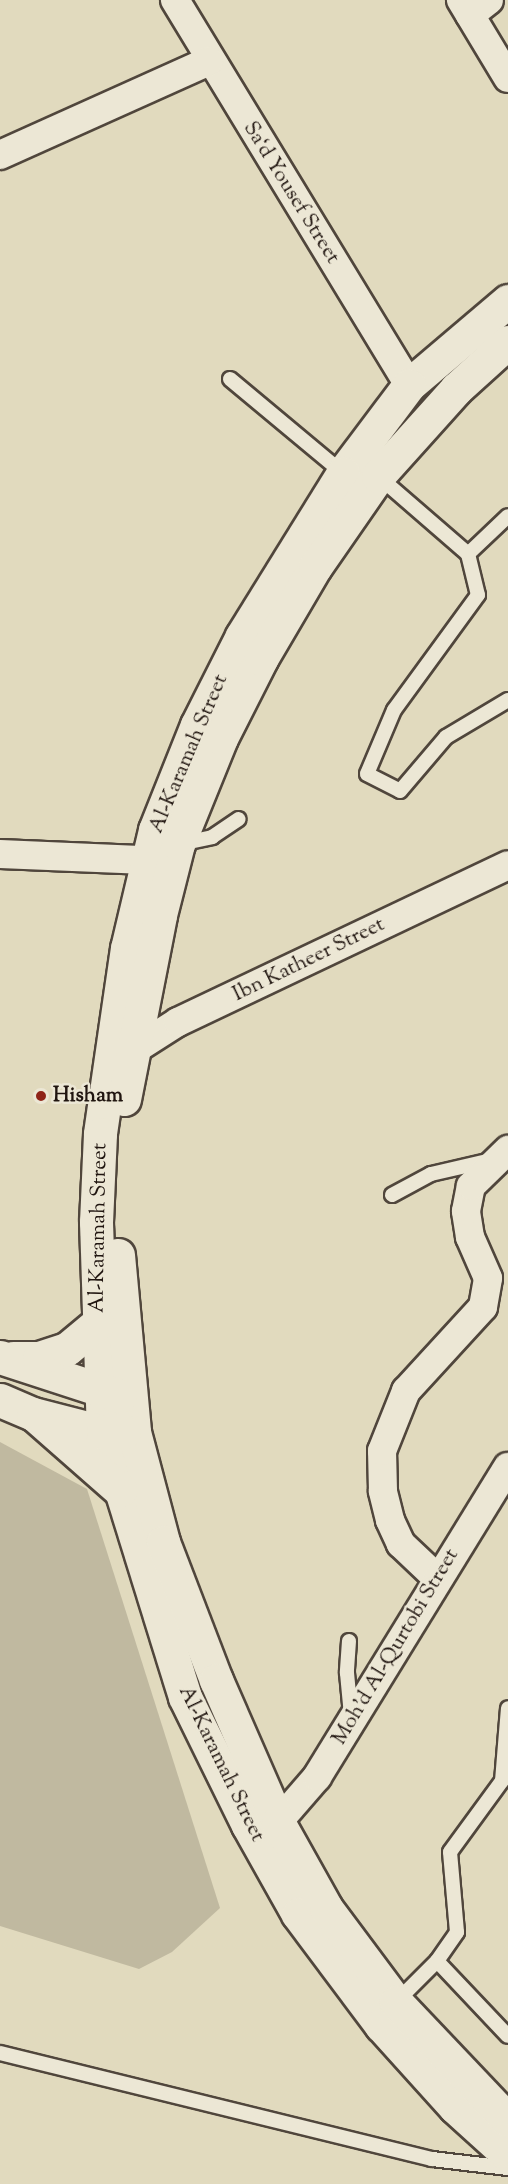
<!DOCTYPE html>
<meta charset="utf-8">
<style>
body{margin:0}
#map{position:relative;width:508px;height:2184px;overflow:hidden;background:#e1dabe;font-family:"Sorts Mill Goudy",serif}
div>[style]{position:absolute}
.green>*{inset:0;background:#c0b9a0}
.roads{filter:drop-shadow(2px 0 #50463c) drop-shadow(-2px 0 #50463c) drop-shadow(0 2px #50463c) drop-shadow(0 -2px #50463c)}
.service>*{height:14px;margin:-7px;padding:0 7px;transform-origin:7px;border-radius:7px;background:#ece7d5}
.minor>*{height:28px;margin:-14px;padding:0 14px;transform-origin:14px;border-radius:14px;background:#ece7d5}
.tertiary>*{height:33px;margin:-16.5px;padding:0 16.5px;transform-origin:16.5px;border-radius:16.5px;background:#ece7d5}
.dots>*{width:16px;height:16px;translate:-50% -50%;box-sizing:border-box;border:3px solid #ece7d5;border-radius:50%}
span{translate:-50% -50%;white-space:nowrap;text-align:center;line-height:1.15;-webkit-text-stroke:5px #ece7d5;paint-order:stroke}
.street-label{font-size:21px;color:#201510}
.poi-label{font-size:21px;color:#201510;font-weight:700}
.left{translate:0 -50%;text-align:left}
</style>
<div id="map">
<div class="green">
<div style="clip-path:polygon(0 1442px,87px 1489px,220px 1908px,172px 1952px,139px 1969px,0 1926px)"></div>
</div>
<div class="roads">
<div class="service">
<div style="left:230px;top:379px;width:147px;rotate:39.8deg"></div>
<div style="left:378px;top:476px;width:119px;rotate:40.9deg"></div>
<div style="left:468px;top:554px;width:42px;rotate:76.3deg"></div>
<div style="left:478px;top:595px;width:142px;rotate:126.1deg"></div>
<div style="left:394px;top:710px;width:69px;rotate:112.9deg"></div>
<div style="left:367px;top:774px;width:37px;rotate:27deg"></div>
<div style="left:400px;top:791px;width:71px;rotate:-49.6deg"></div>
<div style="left:446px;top:737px;width:72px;rotate:-30.8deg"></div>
<div style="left:468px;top:554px;width:55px;rotate:-43.5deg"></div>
<div style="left:180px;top:844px;width:33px;rotate:-12deg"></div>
<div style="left:212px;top:837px;width:32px;rotate:-34deg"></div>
<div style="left:392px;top:1195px;width:44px;rotate:-28.3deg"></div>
<div style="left:431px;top:1174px;width:63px;rotate:-12.9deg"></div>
<div style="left:349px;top:1641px;width:32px;rotate:94deg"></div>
<div style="left:347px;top:1673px;width:42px;rotate:84.6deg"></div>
<div style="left:437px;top:1961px;width:103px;rotate:46.6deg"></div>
<div style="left:396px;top:2002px;width:58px;rotate:-45deg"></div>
<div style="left:437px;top:1961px;width:35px;rotate:-55deg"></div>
<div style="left:457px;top:1932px;width:80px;rotate:-95deg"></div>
<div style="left:450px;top:1852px;width:88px;rotate:-53.8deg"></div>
<div style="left:502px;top:1781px;width:73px;rotate:-85.3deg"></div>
<div style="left:0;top:2053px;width:445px;rotate:13.8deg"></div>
<div style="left:432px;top:2159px;width:77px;rotate:6.8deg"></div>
</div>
<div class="minor">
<div style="left:175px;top:0;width:451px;rotate:58.7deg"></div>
<div style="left:461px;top:0;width:91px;rotate:58.9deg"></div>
<div style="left:470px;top:15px;width:24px;rotate:-38deg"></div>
<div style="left:0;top:155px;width:229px;rotate:-24.2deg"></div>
<div style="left:0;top:854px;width:146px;rotate:2.4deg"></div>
<div style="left:119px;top:1049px;width:15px;rotate:4deg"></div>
<div style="left:134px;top:1050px;width:52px;rotate:-32.5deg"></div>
<div style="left:178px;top:1022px;width:365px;rotate:-25.4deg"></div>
<div style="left:437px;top:1578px;width:50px;rotate:-136.6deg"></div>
<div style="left:401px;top:1544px;width:26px;rotate:-115deg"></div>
<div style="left:390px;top:1520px;width:30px;rotate:-104deg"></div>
<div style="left:383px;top:1491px;width:40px;rotate:-91.4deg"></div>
<div style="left:382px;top:1451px;width:65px;rotate:-68.2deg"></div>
<div style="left:406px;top:1391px;width:114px;rotate:-47.5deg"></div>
<div style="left:483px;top:1307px;width:29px;rotate:-80deg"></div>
<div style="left:488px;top:1278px;width:45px;rotate:-113.7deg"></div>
<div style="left:470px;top:1237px;width:26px;rotate:-99deg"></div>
<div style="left:466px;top:1211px;width:25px;rotate:-79deg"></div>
<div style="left:471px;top:1186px;width:52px;rotate:-44.2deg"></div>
<div style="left:278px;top:1822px;width:60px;rotate:-49.1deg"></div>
<div style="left:317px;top:1777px;width:364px;rotate:-58.4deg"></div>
</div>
<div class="tertiary">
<div style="left:508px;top:301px;width:130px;rotate:139.7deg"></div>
<div style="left:409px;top:385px;width:110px;rotate:126.9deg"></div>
<div style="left:343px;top:473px;width:192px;rotate:121.8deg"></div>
<div style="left:242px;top:636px;width:100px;rotate:116.8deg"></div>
<div style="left:197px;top:725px;width:113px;rotate:111.8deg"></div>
<div style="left:155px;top:830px;width:121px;rotate:103.3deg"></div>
<div style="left:127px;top:948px;width:188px;rotate:98.3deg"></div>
<div style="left:100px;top:1134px;width:88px;rotate:92.6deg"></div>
<div style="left:96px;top:1222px;width:210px;rotate:88.1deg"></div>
<div style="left:103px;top:1432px;width:277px;rotate:72.8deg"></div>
<div style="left:185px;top:1697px;width:143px;rotate:63.8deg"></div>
<div style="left:248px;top:1825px;width:102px;rotate:60.7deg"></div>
<div style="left:298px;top:1914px;width:139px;rotate:53.2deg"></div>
<div style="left:381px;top:2025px;width:110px;rotate:47.9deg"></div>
<div style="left:455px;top:2107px;width:72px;rotate:42.2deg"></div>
<div style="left:124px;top:1099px;width:187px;rotate:-78.9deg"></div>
<div style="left:160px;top:915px;width:73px;rotate:-75.8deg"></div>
<div style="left:178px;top:844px;width:114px;rotate:-67.9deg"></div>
<div style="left:221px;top:738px;width:89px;rotate:-63.1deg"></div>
<div style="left:261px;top:659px;width:107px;rotate:-59.6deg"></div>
<div style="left:315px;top:567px;width:111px;rotate:-55.3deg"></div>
<div style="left:378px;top:476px;width:117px;rotate:-48.1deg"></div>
<div style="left:456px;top:389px;width:70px;rotate:-42.1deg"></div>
<div style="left:118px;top:1255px;width:178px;rotate:84.8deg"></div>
<div style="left:134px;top:1432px;width:114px;rotate:75.2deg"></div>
<div style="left:163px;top:1542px;width:148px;rotate:69deg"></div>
<div style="left:216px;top:1680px;width:155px;rotate:66.4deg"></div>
<div style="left:278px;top:1822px;width:98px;rotate:60.8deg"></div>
<div style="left:326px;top:1908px;width:117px;rotate:53.3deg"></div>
<div style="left:396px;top:2002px;width:163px;rotate:46.5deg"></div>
<div style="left:0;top:1357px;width:126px;rotate:18deg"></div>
<div style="left:13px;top:1358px;width:26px"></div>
<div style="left:39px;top:1358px;width:29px;rotate:-18deg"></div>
<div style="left:67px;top:1349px;width:40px;rotate:-40deg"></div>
<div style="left:0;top:1400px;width:36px;rotate:23deg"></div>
<div style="left:33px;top:1414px;width:72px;rotate:14.4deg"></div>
<div style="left:103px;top:1432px;width:21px"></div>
<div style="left:37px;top:1417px;width:111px;rotate:41.3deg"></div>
</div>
</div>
<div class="dots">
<div style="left:41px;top:1096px;background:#8f2418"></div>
</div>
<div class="street-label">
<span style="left:291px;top:193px;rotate:58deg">Sa‘d Yousef Street</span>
<span style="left:189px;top:754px;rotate:-67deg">Al-Karamah Street</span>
<span style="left:309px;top:960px;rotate:-26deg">Ibn Katheer Street</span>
<span style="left:99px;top:1228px;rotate:-89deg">Al-Karamah Street</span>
<span style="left:396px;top:1647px;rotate:-59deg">Moh'd Al-Qurtobi Street</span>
<span style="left:221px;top:1764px;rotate:64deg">Al-Karamah Street</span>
</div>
<div class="poi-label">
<span class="left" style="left:53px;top:1096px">Hisham</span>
</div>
</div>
